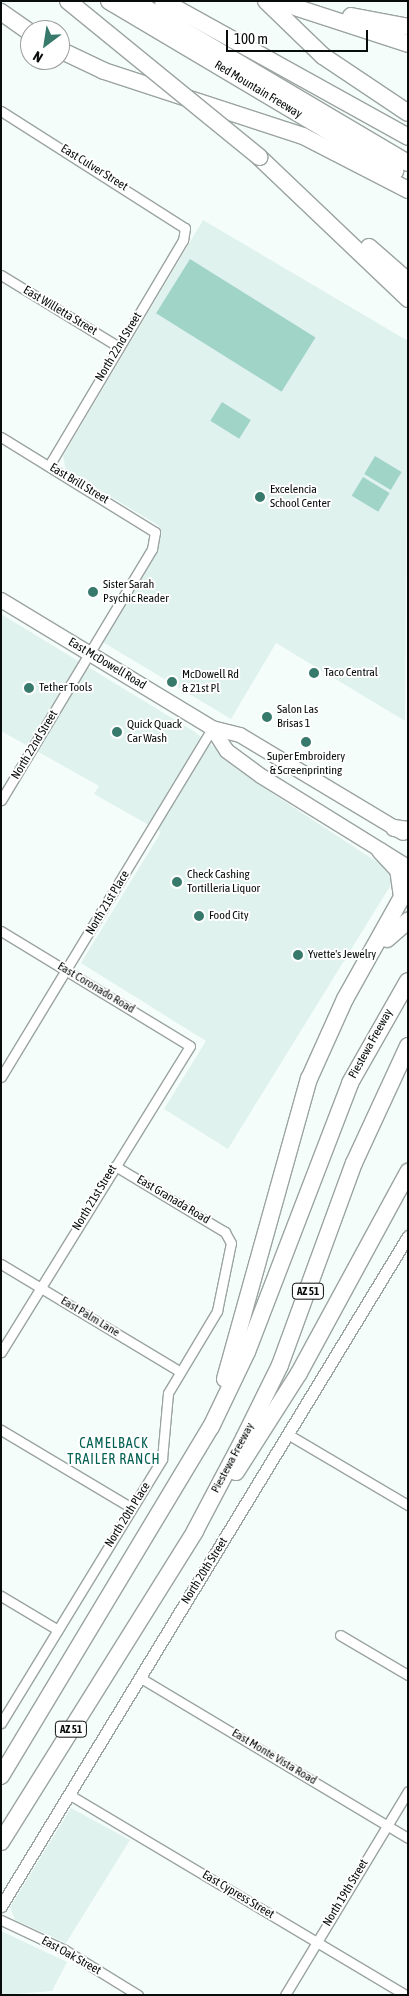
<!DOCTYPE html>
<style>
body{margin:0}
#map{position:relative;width:409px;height:1996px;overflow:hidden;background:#f4fdfa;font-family:"Asap Condensed",sans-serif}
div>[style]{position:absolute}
.built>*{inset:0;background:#e0f2ed}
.green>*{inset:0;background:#a0d4c7;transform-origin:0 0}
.roads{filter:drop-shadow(1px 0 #9ba4a1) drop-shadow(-1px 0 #9ba4a1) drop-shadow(0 1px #9ba4a1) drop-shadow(0 -1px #9ba4a1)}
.minor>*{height:9px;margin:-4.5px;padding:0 4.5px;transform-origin:4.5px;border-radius:4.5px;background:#fff}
.tertiary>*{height:11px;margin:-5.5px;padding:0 5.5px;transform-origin:5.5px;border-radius:5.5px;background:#fff}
.primary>*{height:14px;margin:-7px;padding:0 7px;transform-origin:7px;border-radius:7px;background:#fff}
.motorway>*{height:16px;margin:-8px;padding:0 8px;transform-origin:8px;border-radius:8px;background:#fff}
.bridges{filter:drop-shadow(1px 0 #9ba4a1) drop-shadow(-1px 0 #9ba4a1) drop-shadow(0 1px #9ba4a1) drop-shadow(0 -1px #9ba4a1)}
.motorway-bridge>*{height:16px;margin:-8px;padding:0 8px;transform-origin:8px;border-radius:8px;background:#fff}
.dots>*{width:14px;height:14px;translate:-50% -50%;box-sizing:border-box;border:2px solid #fff;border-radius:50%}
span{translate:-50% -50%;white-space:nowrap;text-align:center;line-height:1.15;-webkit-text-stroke:4px #fff;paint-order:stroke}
.shield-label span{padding:1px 4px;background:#fff;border:1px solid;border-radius:4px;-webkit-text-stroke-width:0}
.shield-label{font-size:11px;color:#090c0c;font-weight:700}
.street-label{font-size:12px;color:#090c0c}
.poi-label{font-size:12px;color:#090c0c}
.left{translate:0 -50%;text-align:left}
.neighbourhood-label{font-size:14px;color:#026052;letter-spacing:1px}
.frame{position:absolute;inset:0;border:2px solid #090c0c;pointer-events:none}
.north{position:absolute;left:20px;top:20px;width:50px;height:50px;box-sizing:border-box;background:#fff;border:1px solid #9d9e9e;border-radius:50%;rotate:211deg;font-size:14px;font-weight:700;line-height:20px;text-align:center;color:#090c0c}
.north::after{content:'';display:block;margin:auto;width:18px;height:22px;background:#377a6c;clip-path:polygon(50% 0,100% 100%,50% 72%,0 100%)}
.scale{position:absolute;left:226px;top:30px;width:142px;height:22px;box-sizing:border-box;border:2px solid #090c0c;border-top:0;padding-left:6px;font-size:15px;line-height:18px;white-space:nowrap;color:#090c0c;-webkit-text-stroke:4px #fff;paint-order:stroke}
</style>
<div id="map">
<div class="built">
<div style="clip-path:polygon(203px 220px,408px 341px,405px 721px,276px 643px,231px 719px,101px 641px,162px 535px,158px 525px,66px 470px,63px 456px)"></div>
<div style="clip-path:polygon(1px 614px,195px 732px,270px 792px,397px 875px,228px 1149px,164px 1109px,206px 1041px,81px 963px,161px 832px,94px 794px,99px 786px,1px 731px)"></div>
<div style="clip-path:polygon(71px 1808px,130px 1840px,66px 1943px,15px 1920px,10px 1907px)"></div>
<div style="clip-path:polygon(1px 1931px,67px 1962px,52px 1991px,1px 1995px)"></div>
</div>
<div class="green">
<div style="left:190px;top:259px;width:148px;height:64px;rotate:32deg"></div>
<div style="left:222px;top:402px;width:34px;height:22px;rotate:32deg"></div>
<div style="left:375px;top:456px;width:31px;height:21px;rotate:31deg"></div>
<div style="left:363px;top:477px;width:31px;height:22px;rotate:31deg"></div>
</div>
<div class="roads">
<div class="minor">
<div style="left:1px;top:111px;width:218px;rotate:32.5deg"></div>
<div style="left:185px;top:228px;width:12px;rotate:99deg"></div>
<div style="left:183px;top:240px;width:263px;rotate:120.7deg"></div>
<div style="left:1px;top:275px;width:138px;rotate:31.4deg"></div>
<div style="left:1px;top:437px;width:181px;rotate:31.7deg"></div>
<div style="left:155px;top:532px;width:17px;rotate:100deg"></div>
<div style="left:152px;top:549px;width:293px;rotate:121deg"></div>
<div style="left:1px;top:931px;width:221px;rotate:31.3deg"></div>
<div style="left:190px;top:1046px;width:360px;rotate:121.7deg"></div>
<div style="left:1px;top:1077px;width:408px;rotate:-58.8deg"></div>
<div style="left:1px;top:1264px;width:208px;rotate:31deg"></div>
<div style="left:1px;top:1430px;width:152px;rotate:30.8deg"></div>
<div style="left:289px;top:1435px;width:138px;rotate:30.5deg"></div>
<div style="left:1px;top:1596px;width:66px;rotate:30.8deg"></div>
<div style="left:340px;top:1635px;width:79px;rotate:30.5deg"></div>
<div style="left:139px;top:1677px;width:313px;rotate:30.9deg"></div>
<div style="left:1px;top:1723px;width:309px;rotate:-58.6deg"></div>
<div style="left:162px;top:1459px;width:66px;rotate:-84.8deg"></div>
<div style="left:168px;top:1393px;width:96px;rotate:-59.1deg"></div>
<div style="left:217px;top:1311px;width:69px;rotate:-78.4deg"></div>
<div style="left:231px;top:1243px;width:13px;rotate:-119deg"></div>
<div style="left:225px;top:1232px;width:128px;rotate:-149deg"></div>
<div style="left:70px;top:1795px;width:390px;rotate:30.8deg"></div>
<div style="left:1px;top:1920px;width:71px;rotate:25.1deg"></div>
<div style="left:65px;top:1950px;width:86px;rotate:31.7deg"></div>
<div style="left:285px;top:1995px;width:238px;rotate:-58.9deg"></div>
</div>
<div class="tertiary">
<div style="left:1px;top:1906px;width:784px;rotate:-58.72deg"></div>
</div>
<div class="primary">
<div style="left:1px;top:600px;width:247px;rotate:31.2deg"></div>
<div style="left:212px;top:728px;width:29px;rotate:14deg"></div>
<div style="left:240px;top:735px;width:190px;rotate:31deg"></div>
<div style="left:212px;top:728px;width:27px;rotate:57deg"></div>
<div style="left:227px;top:751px;width:42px;rotate:36.3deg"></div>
<div style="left:261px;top:776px;width:173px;rotate:31.8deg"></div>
</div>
<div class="motorway">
<div style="left:109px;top:1px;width:333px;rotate:30.7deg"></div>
<div style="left:134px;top:1px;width:318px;rotate:30.6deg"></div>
<div style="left:163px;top:1px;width:280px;rotate:29deg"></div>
<div style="left:266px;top:1px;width:79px;rotate:44deg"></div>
<div style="left:323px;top:56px;width:102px;rotate:33.8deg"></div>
<div style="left:276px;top:1px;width:139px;rotate:18deg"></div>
<div style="left:1px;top:12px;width:35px;rotate:35deg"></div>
<div style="left:351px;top:16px;width:58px;rotate:10.9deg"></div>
<div style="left:60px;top:50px;width:49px;rotate:25.5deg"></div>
<div style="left:104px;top:71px;width:209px;rotate:18.1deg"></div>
<div style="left:303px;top:136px;width:118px;rotate:27.2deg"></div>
<div style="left:259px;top:157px;width:206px;rotate:43.6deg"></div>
<div style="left:369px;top:247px;width:52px;rotate:41.1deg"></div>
<div style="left:394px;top:828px;width:14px;rotate:8deg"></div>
<div style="left:387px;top:939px;width:28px;rotate:-41deg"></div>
<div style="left:225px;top:1379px;width:312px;rotate:-74.4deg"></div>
<div style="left:309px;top:1079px;width:88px;rotate:-65.8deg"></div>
<div style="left:345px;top:999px;width:117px;rotate:-60.8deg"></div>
<div style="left:402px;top:897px;width:27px;rotate:-98deg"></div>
<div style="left:398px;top:870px;width:26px;rotate:-133deg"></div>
<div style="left:236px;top:1472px;width:117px;rotate:-57.5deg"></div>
<div style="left:299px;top:1373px;width:229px;rotate:-61.5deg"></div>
<div style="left:1px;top:1776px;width:407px;rotate:-59deg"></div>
<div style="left:211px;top:1427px;width:83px;rotate:-64.4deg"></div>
<div style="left:247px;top:1352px;width:288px;rotate:-69deg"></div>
<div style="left:350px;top:1083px;width:117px;rotate:-60.4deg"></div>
<div style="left:1px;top:1842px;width:367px;rotate:-58deg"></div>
<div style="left:195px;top:1531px;width:105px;rotate:-62.2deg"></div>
<div style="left:244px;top:1438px;width:81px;rotate:-63.7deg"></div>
<div style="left:280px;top:1365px;width:215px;rotate:-69.9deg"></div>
<div style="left:354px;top:1163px;width:129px;rotate:-65.2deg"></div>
</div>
</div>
<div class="bridges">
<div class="motorway-bridge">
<div style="left:68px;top:1px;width:247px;rotate:39.2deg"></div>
</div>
</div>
<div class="dots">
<div style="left:260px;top:497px;background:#377a6c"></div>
<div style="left:93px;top:592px;background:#377a6c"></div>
<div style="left:314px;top:673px;background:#377a6c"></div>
<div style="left:172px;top:682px;background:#377a6c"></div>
<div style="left:29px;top:688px;background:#377a6c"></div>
<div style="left:267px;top:717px;background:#377a6c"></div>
<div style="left:117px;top:732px;background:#377a6c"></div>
<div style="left:306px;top:742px;background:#377a6c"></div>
<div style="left:177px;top:882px;background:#377a6c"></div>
<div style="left:199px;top:916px;background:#377a6c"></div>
<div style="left:298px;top:955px;background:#377a6c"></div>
</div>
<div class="shield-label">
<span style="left:308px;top:1291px">AZ 51</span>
<span style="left:71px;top:1729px">AZ 51</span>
</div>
<div class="street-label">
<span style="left:258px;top:90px;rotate:31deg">Red Mountain Freeway</span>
<span style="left:94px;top:168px;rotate:32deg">East Culver Street</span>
<span style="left:60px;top:311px;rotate:31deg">East Willetta Street</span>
<span style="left:119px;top:347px;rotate:-59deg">North 22nd Street</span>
<span style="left:79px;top:484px;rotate:31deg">East Brill Street</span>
<span style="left:107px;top:664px;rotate:31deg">East McDowell Road</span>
<span style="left:35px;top:745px;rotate:-59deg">North 22nd Street</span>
<span style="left:108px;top:903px;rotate:-59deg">North 21st Place</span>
<span style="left:96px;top:988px;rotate:31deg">East Coronado Road</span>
<span style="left:371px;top:1044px;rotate:-61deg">Piestewa Freeway</span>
<span style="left:95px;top:1198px;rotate:-59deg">North 21st Street</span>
<span style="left:173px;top:1200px;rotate:31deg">East Granada Road</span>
<span style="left:90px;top:1317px;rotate:31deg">East Palm Lane</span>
<span style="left:233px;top:1458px;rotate:-62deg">Piestewa Freeway</span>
<span style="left:128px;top:1515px;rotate:-58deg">North 20th Place</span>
<span style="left:205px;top:1571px;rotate:-58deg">North 20th Street</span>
<span style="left:274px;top:1757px;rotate:31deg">East Monte Vista Road</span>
<span style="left:346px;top:1893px;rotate:-59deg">North 19th Street</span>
<span style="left:238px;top:1895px;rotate:31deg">East Cypress Street</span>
<span style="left:71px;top:1956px;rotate:29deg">East Oak Street</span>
</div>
<div class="poi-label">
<span class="left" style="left:270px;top:497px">Excelencia<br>School Center</span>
<span class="left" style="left:103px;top:592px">Sister Sarah<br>Psychic Reader</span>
<span class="left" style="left:324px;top:673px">Taco Central</span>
<span class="left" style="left:182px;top:682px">McDowell Rd<br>&amp; 21st Pl</span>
<span class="left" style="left:39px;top:688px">Tether Tools</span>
<span class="left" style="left:277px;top:717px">Salon Las<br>Brisas 1</span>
<span class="left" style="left:127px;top:732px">Quick Quack<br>Car Wash</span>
<span style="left:306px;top:764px">Super Embroidery<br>&amp; Screenprinting</span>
<span class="left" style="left:187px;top:882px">Check Cashing<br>Tortilleria Liquor</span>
<span class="left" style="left:209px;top:916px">Food City</span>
<span class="left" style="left:308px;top:955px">Yvette's Jewelry</span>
</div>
<div class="neighbourhood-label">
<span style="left:114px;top:1451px">CAMELBACK<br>TRAILER RANCH</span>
</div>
<div class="frame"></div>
<div class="north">N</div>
<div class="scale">100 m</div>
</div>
